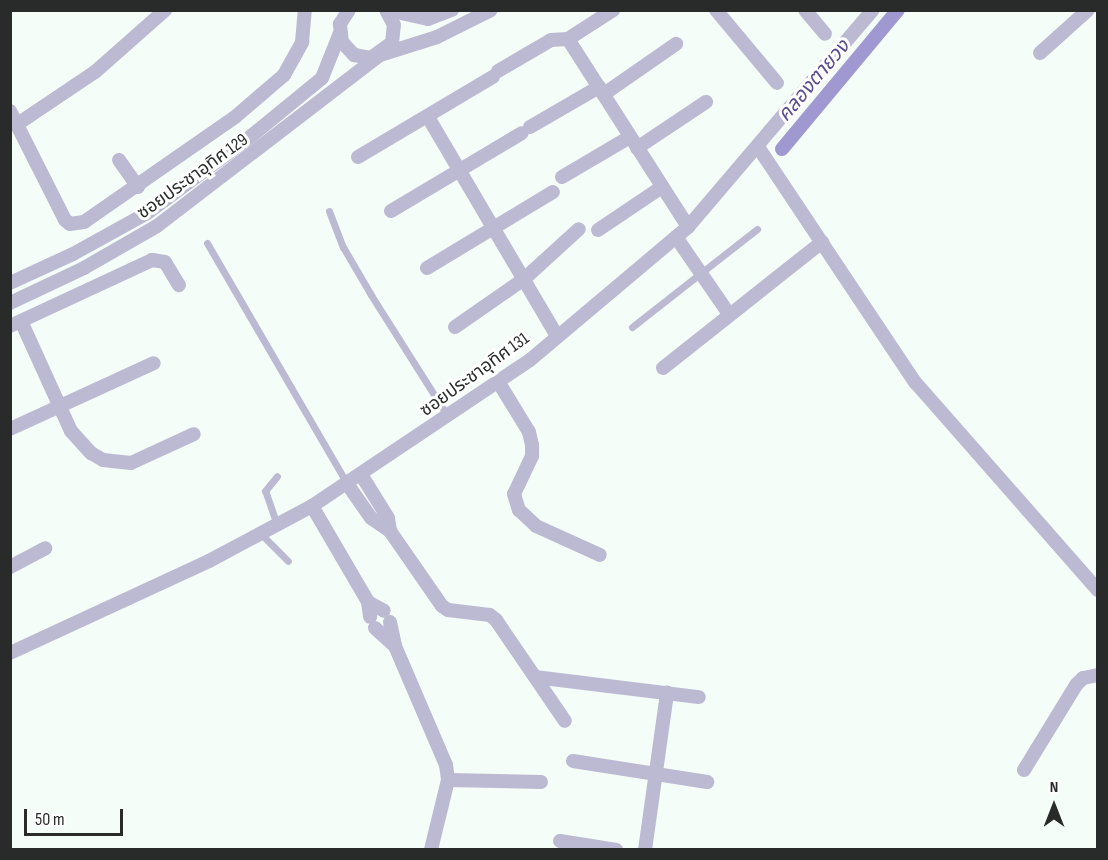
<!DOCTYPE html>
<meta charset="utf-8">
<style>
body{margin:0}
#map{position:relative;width:1108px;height:860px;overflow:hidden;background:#f5fdf8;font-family:"Sofia Sans Condensed","Noto Sans Thai",sans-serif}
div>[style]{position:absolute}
.canal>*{height:14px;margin:-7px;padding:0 7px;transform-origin:7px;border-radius:7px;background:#a098d0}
.service>*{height:7px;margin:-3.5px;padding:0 3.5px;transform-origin:3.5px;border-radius:3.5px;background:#bcb9d3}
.minor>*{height:14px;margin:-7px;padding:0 7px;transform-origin:7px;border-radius:7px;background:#bcb9d3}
span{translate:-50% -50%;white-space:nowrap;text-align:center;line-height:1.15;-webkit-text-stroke:6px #fff;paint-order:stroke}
.street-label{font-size:18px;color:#282b29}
.water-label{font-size:20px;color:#584a90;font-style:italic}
.frame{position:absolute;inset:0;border:12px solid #282b29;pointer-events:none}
.north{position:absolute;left:1024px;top:776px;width:60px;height:60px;-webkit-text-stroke:4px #fff;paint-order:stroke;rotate:0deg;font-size:16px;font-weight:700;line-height:24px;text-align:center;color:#282b29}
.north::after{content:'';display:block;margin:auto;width:21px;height:27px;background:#282b29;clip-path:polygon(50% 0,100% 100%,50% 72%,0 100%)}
.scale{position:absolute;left:24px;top:809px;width:99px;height:27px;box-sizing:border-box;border:3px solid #282b29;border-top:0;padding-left:8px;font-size:18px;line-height:21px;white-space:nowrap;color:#282b29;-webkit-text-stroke:4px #fff;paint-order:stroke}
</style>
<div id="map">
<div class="canal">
<div style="left:782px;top:149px;width:181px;rotate:-50.2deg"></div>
</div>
<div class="service">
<div style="left:329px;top:211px;width:39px;rotate:69deg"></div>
<div style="left:343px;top:247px;width:56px;rotate:59.7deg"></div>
<div style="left:371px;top:295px;width:144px;rotate:57.7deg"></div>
<div style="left:207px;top:243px;width:280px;rotate:59.8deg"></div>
<div style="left:632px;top:327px;width:159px;rotate:-38.1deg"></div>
<div style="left:277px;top:525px;width:36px;rotate:-109deg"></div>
<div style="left:265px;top:491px;width:19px;rotate:-51deg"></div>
<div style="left:261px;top:534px;width:38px;rotate:45deg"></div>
</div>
<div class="minor">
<div style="left:349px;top:10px;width:17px;rotate:123deg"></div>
<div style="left:340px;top:24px;width:18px;rotate:84deg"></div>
<div style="left:342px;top:42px;width:18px;rotate:47deg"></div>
<div style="left:354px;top:55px;width:17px;rotate:10deg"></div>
<div style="left:371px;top:58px;width:26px;rotate:-36deg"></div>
<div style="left:392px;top:43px;width:18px;rotate:-84deg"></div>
<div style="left:394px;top:25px;width:17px;rotate:-118deg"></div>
<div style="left:387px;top:10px;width:42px;rotate:12.4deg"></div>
<div style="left:428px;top:19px;width:26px;rotate:-21deg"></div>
<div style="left:716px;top:10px;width:95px;rotate:50.1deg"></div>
<div style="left:805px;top:10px;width:31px;rotate:50deg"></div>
<div style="left:568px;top:39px;width:223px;rotate:57.4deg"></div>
<div style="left:1040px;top:53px;width:64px;rotate:-41.9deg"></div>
<div style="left:498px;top:71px;width:61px;rotate:-30.3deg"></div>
<div style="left:551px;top:40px;width:17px;rotate:-3deg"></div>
<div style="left:568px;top:39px;width:54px;rotate:-32.8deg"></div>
<div style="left:604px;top:94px;width:88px;rotate:-34.8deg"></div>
<div style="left:10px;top:111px;width:122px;rotate:63.2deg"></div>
<div style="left:65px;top:220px;width:6px;rotate:39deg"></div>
<div style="left:70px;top:224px;width:14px;rotate:-8deg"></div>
<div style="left:84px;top:222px;width:184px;rotate:-34.8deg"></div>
<div style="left:235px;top:117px;width:65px;rotate:-40.6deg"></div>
<div style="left:284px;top:75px;width:38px;rotate:-61deg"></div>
<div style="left:302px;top:42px;width:32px;rotate:-85deg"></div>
<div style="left:428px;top:117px;width:254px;rotate:59.5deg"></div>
<div style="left:16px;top:125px;width:95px;rotate:-33.9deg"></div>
<div style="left:95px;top:72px;width:94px;rotate:-41.5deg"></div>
<div style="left:530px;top:127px;width:80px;rotate:-30.1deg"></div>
<div style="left:758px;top:147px;width:283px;rotate:56.3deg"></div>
<div style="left:915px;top:382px;width:277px;rotate:48.7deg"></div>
<div style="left:637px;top:148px;width:83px;rotate:-33.7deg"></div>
<div style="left:358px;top:157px;width:157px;rotate:-30.7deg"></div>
<div style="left:119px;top:160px;width:33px;rotate:55deg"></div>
<div style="left:562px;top:177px;width:79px;rotate:-30.5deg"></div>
<div style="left:391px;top:211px;width:152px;rotate:-30.8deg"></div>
<div style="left:598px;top:230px;width:77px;rotate:-33.9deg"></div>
<div style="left:676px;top:237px;width:93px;rotate:55.5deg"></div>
<div style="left:427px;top:268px;width:147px;rotate:-31.1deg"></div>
<div style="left:10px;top:283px;width:69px;rotate:-24.7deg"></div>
<div style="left:73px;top:254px;width:85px;rotate:-29deg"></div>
<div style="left:147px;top:213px;width:128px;rotate:-36.4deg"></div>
<div style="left:250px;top:137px;width:93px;rotate:-39.3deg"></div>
<div style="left:322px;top:78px;width:48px;rotate:-68.2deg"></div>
<div style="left:10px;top:303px;width:82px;rotate:-25.3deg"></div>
<div style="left:84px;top:268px;width:84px;rotate:-29.9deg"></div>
<div style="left:157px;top:226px;width:281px;rotate:-37.5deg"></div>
<div style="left:380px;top:55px;width:60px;rotate:-17.5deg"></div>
<div style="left:437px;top:37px;width:60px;rotate:-26.6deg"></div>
<div style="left:21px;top:321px;width:121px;rotate:65.6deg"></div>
<div style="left:71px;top:431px;width:30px;rotate:48deg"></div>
<div style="left:91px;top:453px;width:14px;rotate:30deg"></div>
<div style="left:103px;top:460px;width:28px;rotate:6deg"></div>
<div style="left:131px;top:463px;width:69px;rotate:-24.7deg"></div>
<div style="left:10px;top:326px;width:157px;rotate:-24.9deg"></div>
<div style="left:152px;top:260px;width:13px;rotate:9deg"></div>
<div style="left:165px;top:262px;width:27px;rotate:59deg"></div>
<div style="left:455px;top:327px;width:84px;rotate:-34.8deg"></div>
<div style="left:524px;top:279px;width:74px;rotate:-42.3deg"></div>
<div style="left:663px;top:368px;width:203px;rotate:-38.4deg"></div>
<div style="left:499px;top:383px;width:57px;rotate:58.5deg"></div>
<div style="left:529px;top:432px;width:13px;rotate:77deg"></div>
<div style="left:532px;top:445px;width:11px;rotate:90deg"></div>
<div style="left:532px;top:456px;width:42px;rotate:115.3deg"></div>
<div style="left:514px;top:494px;width:17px;rotate:73deg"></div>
<div style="left:519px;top:510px;width:23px;rotate:43deg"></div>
<div style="left:536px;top:526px;width:70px;rotate:24.4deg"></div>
<div style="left:10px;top:429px;width:158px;rotate:-24.6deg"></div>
<div style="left:362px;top:476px;width:49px;rotate:58.2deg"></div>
<div style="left:388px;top:518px;width:13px;rotate:81deg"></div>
<div style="left:348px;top:485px;width:40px;rotate:55.1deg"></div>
<div style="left:371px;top:518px;width:23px;rotate:34deg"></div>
<div style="left:390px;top:531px;width:91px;rotate:55.3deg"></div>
<div style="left:442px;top:606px;width:7px;rotate:34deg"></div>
<div style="left:448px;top:610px;width:42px;rotate:6.8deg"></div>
<div style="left:490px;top:615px;width:8px;rotate:40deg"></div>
<div style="left:496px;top:620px;width:122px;rotate:55.7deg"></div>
<div style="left:312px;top:506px;width:111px;rotate:59.7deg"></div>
<div style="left:368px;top:602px;width:15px;rotate:82deg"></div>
<div style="left:10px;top:567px;width:40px;rotate:-28deg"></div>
<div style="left:368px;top:602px;width:18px;rotate:29deg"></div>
<div style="left:390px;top:622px;width:25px;rotate:78deg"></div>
<div style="left:395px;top:646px;width:129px;rotate:66.8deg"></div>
<div style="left:446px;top:765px;width:15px;rotate:82deg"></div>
<div style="left:448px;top:780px;width:72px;rotate:103.7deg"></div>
<div style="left:375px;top:628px;width:27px;rotate:42deg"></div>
<div style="left:10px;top:653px;width:219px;rotate:-24.8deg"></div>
<div style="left:209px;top:561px;width:117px;rotate:-28.1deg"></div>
<div style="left:312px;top:506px;width:262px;rotate:-33.8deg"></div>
<div style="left:530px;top:360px;width:207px;rotate:-40.1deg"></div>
<div style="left:688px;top:227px;width:285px;rotate:-49.6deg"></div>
<div style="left:535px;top:677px;width:165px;rotate:7deg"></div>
<div style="left:573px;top:761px;width:136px;rotate:8.9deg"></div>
<div style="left:1024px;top:770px;width:100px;rotate:-58.5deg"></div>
<div style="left:1076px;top:685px;width:10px;rotate:-45deg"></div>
<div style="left:1083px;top:678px;width:15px;rotate:-11deg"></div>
<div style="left:448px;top:780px;width:93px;rotate:1.2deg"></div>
<div style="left:560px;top:841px;width:57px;rotate:9.1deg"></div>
<div style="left:645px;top:850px;width:159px;rotate:-82deg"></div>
</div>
<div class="street-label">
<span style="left:193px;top:177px;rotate:-36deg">ซอยประชาอุทิศ 129</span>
<span style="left:475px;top:375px;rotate:-36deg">ซอยประชาอุทิศ 131</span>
</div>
<div class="water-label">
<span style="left:814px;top:81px;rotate:-50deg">คลองตายวง</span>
</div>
<div class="frame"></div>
<div class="north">N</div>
<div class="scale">50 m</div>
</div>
